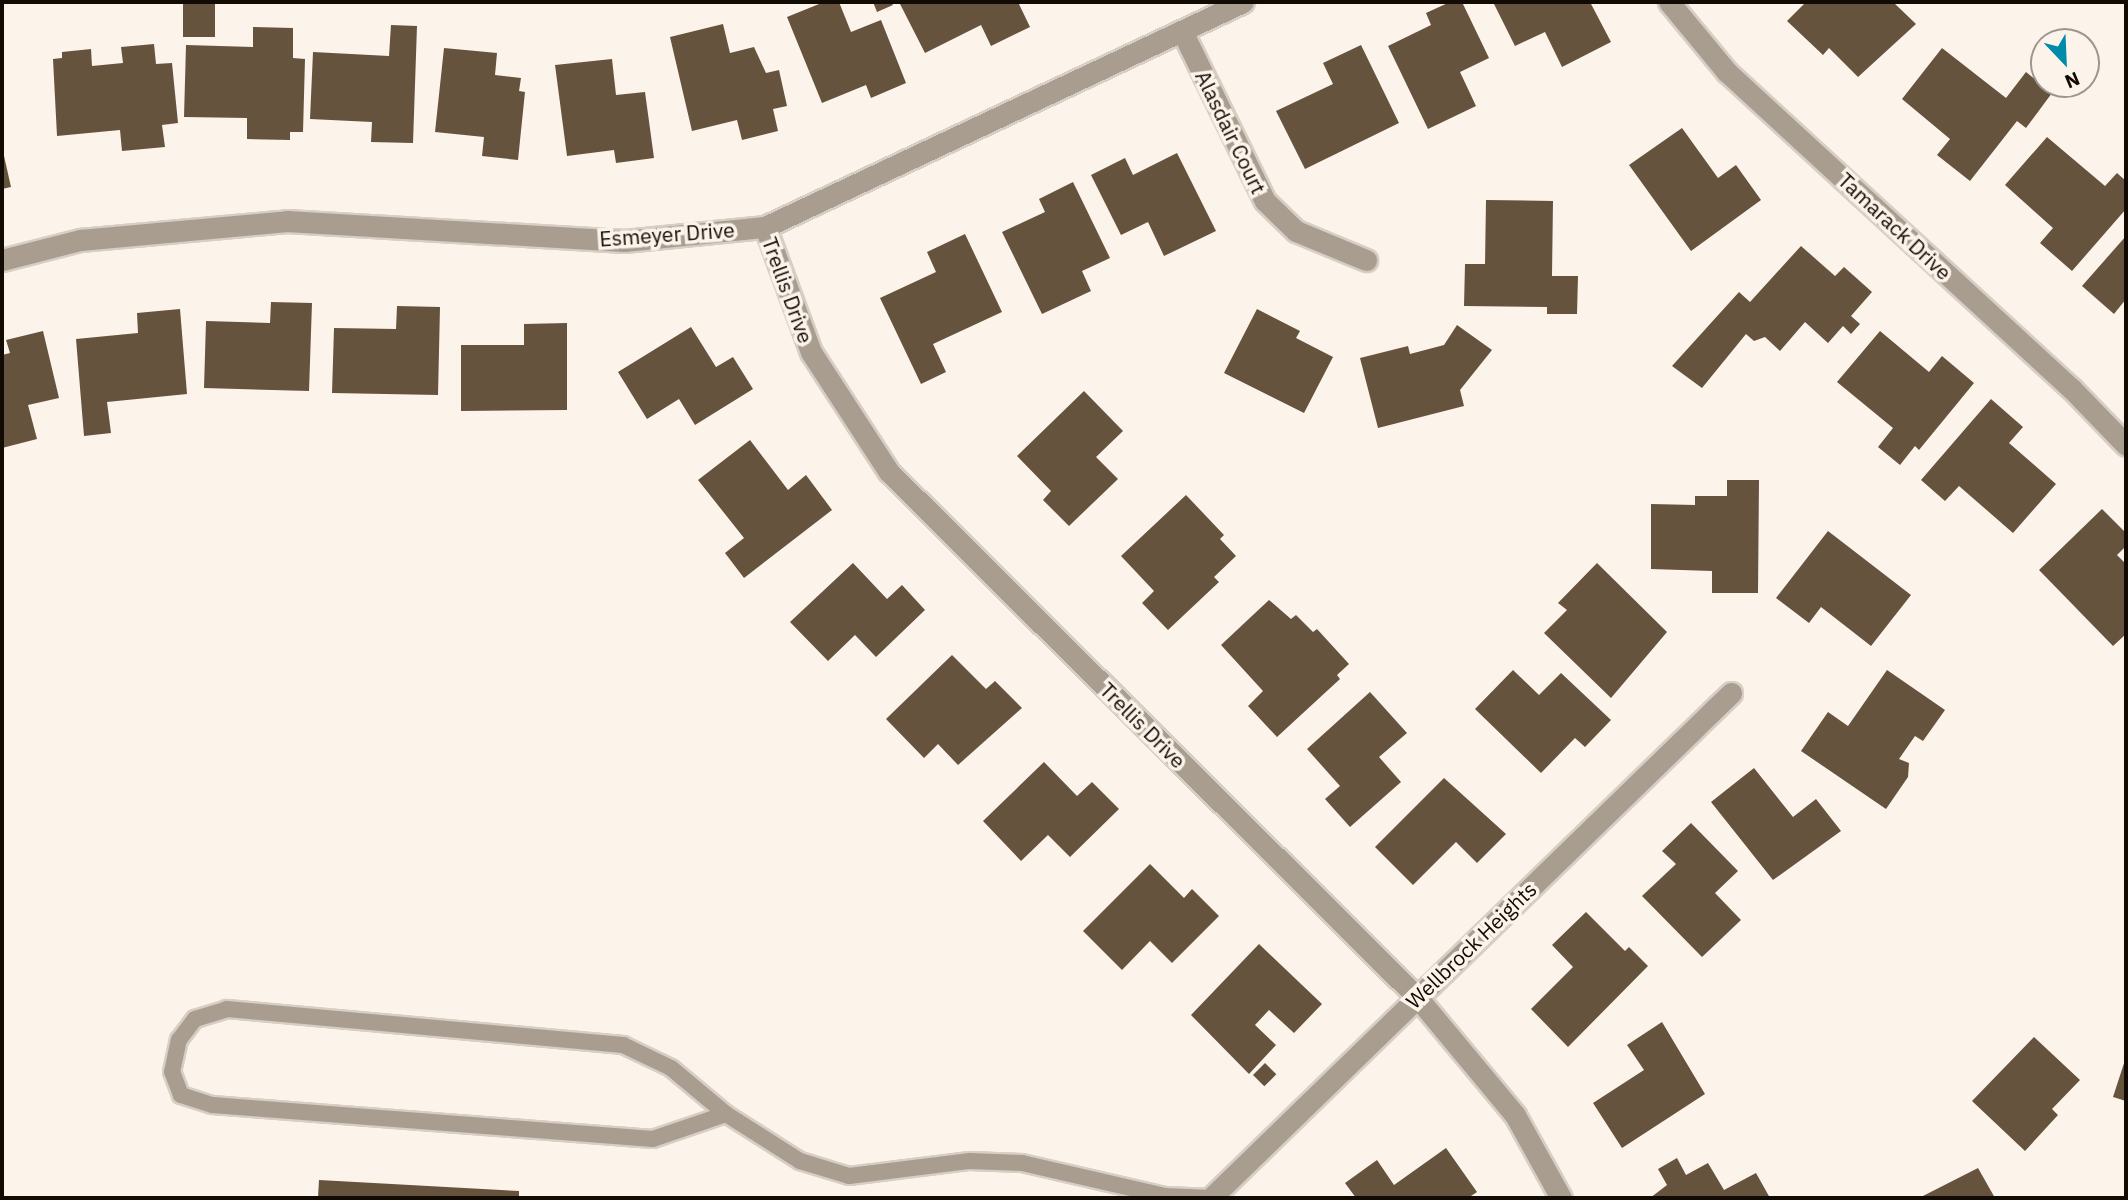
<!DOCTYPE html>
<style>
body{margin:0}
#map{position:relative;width:2128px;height:1200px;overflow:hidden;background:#fcf3ea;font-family:"IBM Plex Sans",sans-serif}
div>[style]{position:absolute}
.building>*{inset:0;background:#65533e;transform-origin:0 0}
.roads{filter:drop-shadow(2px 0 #d7cec5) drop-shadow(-2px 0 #d7cec5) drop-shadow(0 2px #d7cec5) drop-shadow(0 -2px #d7cec5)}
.lane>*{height:16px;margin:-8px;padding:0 8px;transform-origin:8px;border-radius:8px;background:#a99d8f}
.street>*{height:21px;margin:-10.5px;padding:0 10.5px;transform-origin:10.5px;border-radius:10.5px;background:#a99d8f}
span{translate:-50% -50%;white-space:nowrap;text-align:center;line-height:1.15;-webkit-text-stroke:7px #fcf3ea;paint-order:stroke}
.street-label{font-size:21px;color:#120b04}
.frame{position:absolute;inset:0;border:4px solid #120b04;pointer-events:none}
.north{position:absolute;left:2030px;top:28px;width:70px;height:70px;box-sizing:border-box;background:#fcf3ea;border:2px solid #9e968e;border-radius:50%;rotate:157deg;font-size:19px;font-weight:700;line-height:28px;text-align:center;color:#120b04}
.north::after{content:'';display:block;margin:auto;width:24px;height:32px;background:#008baa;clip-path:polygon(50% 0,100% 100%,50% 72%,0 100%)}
</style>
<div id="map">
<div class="building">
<div style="left:183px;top:2px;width:32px;height:35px"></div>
<div style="clip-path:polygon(824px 2px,839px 2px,851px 32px,881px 20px,906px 83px,871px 98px,866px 85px,822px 103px,787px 17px)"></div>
<div style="clip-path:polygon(873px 2px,891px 2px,893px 5px,877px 12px)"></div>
<div style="clip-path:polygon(899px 2px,1018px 2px,1030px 27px,991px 46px,981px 25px,925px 53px)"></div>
<div style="clip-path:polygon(1450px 2px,1462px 2px,1489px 58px,1460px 72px,1476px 106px,1428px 129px,1388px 46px,1431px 25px,1426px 13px)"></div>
<div style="clip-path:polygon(1493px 2px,1590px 2px,1611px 42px,1562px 67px,1545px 32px,1515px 46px)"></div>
<div style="clip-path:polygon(1806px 2px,1893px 2px,1916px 24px,1858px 77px,1829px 48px,1823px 55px,1787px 21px)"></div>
<div style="clip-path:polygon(723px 24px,730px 53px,754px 47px,766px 73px,779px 70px,787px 106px,773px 109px,778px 131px,742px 140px,737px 120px,692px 131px,670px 37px)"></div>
<div style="clip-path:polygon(391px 25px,417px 26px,413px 143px,371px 142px,372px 122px,310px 119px,313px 52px,389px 56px)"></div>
<div style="clip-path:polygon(253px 27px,293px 28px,293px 58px,305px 59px,303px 132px,290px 132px,290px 140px,247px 139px,247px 118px,184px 117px,186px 45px,253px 47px)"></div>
<div style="clip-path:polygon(154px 44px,156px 64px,172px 63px,178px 123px,162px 125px,165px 147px,122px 151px,120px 130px,57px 136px,53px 59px,62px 58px,62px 52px,91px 49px,92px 66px,123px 63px,121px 47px)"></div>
<div style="clip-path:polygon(1361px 45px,1399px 123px,1305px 169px,1276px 111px,1333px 84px,1323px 63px)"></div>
<div style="clip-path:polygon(444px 48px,497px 53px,495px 75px,521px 78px,519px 91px,525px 92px,518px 160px,482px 156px,484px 137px,435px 132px)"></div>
<div style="clip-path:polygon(1942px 48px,2006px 98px,2026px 72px,2052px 93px,2026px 128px,2017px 121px,1970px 181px,1937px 155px,1950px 139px,1902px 99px)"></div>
<div style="clip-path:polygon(612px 59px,616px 95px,645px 92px,654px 158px,616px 163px,614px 150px,567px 156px,555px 65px)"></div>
<div style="clip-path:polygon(1682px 128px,1718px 178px,1736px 165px,1761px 200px,1691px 251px,1629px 165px)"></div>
<div style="clip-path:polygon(2047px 137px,2105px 186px,2117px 173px,2126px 181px,2126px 209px,2072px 271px,2040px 243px,2053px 228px,2005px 185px)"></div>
<div style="clip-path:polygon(2px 147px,11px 187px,2px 189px)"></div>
<div style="clip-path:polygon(1177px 153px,1216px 231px,1164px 256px,1148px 222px,1121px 235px,1091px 175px,1125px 158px,1133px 175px)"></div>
<div style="clip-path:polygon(1073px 182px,1110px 258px,1082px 271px,1091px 291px,1042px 314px,1002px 232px,1045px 212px,1039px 199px)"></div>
<div style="clip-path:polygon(1486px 200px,1553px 201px,1552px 276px,1578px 276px,1577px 314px,1547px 314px,1547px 307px,1464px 306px,1465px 264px,1485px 264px)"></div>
<div style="clip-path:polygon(965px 234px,1002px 312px,933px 344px,946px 372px,921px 384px,880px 298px,936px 272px,927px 252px)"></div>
<div style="clip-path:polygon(2126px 236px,2126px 299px,2114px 314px,2082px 286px)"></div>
<div style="clip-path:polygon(1801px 246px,1835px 276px,1844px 267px,1872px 292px,1851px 316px,1860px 324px,1851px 334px,1843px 326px,1828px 343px,1805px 322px,1780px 351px,1765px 337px,1754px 341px,1746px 334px,1702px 388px,1672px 366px,1739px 292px,1750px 302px)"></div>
<div style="clip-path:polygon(271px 302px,312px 303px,309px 391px,204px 388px,206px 321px,270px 323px)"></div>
<div style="clip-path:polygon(397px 306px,440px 307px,438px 395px,332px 393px,334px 328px,396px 329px)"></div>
<div style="clip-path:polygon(180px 309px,187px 394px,107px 402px,111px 433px,84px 436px,76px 339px,138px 333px,137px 313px)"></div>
<div style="clip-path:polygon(1257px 309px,1300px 331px,1296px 338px,1333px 357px,1304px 413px,1224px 373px)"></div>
<div style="clip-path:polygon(567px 323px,567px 410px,461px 411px,461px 345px,524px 345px,524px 324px)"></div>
<div style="clip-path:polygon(1457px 325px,1492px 350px,1460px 390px,1464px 406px,1378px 428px,1360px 358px,1408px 346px,1410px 354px,1444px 345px)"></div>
<div style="clip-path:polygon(691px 327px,716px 367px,733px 357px,753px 389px,695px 425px,679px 399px,647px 419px,618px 372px)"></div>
<div style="clip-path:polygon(43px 331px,59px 398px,28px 405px,37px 439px,2px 448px,2px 355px,10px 353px,6px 340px)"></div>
<div style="clip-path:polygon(1880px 331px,1929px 372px,1942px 356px,1974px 383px,1919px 450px,1915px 446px,1900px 465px,1878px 447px,1893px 428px,1837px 382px)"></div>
<div style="clip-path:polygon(1084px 391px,1123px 431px,1096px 457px,1118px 479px,1069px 526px,1043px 500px,1051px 491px,1017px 456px)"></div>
<div style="clip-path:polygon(1991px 399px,2023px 427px,2009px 443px,2056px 484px,2013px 533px,1959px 486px,1945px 501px,1921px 480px)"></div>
<div style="clip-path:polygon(750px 440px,788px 490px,806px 475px,832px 510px,744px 578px,725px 553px,744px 538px,698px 480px)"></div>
<div style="clip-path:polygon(1727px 480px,1759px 480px,1758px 593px,1712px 593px,1712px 571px,1651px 569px,1651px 504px,1695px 505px,1695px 496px,1727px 496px)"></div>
<div style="clip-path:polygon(1186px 495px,1224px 535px,1220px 539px,1236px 556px,1214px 577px,1219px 582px,1168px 630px,1142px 603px,1154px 591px,1121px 556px)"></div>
<div style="clip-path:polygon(2102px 509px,2126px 533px,2126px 546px,2117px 555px,2126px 564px,2126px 634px,2113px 646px,2039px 570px)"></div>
<div style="clip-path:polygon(1828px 531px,1911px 595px,1871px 646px,1821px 607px,1809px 623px,1776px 598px)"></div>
<div style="clip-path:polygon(853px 563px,887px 599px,902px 585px,925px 610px,876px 657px,855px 635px,828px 661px,790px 622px)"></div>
<div style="clip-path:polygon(1597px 563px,1667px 632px,1611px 698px,1544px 633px,1567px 610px,1558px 603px)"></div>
<div style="clip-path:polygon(1269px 600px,1291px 619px,1296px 615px,1313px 632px,1317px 629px,1349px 664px,1337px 675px,1340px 679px,1277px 737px,1248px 706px,1263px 691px,1221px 645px)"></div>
<div style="clip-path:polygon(952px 655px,986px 689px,995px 681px,1022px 708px,958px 765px,938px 744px,924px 758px,886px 719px)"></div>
<div style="clip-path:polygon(1513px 670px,1539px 695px,1561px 673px,1611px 720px,1585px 747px,1575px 738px,1541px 773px,1475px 709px)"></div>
<div style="clip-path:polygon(1887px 670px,1945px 710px,1923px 741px,1915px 736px,1899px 759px,1909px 763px,1908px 777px,1886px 809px,1801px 751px,1828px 712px,1848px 726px)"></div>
<div style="clip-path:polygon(1370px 692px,1407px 733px,1379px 757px,1401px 782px,1350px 827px,1325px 799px,1340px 786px,1307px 749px)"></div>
<div style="clip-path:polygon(1044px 762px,1077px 796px,1092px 782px,1119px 809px,1070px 857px,1048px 835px,1021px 861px,983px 821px)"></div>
<div style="clip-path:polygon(1754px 768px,1793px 817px,1816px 799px,1841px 831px,1773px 880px,1711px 802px)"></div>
<div style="clip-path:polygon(1444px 778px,1506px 834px,1477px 863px,1456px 842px,1413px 885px,1375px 847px)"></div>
<div style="clip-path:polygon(1691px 823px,1738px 871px,1715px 893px,1741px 920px,1702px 957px,1642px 896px,1676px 864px,1662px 851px)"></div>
<div style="clip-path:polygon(1150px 864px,1184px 898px,1192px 889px,1219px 916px,1172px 963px,1150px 941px,1122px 970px,1083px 931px)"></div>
<div style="clip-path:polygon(1586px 912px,1625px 951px,1629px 947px,1648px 966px,1568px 1047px,1531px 1009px,1573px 967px,1552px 945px)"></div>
<div style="clip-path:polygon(1259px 944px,1322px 1004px,1294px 1033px,1269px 1010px,1255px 1025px,1276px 1045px,1249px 1074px,1191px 1015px)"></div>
<div style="clip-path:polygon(1662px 1022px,1705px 1094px,1622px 1148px,1593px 1103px,1644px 1070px,1627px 1045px)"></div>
<div style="clip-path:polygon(2034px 1037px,2080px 1080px,2052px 1109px,2058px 1115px,2025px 1151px,1972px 1101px)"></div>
<div style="clip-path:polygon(2126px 1057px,2126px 1101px,2113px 1097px)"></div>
<div style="left:1265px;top:1063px;width:16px;height:17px;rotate:45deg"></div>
<div style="clip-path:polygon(1446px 1148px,1477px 1192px,1468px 1198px,1356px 1198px,1345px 1183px,1377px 1160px,1394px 1185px)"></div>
<div style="clip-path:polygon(1677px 1158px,1686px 1175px,1708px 1163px,1724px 1190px,1756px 1173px,1770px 1198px,1650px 1198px,1667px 1185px,1658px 1169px)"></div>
<div style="clip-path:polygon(1978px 1168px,1995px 1198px,1919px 1198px)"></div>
<div style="clip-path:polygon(319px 1180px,519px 1191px,519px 1198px,318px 1198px)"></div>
</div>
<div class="roads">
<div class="lane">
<div style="left:726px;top:1114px;width:77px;rotate:161.1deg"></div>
<div style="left:653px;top:1139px;width:442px;rotate:-175.6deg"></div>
<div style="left:212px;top:1105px;width:33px;rotate:-162deg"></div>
<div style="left:181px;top:1095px;width:25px;rotate:-111deg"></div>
<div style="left:172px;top:1072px;width:33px;rotate:-78deg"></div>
<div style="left:179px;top:1040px;width:26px;rotate:-53deg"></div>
<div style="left:195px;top:1019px;width:34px;rotate:-17deg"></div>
<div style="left:227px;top:1009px;width:398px;rotate:5.2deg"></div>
<div style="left:623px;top:1045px;width:53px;rotate:25.6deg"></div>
<div style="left:671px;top:1068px;width:72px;rotate:39.9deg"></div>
<div style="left:726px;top:1114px;width:88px;rotate:32.4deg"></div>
<div style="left:800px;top:1161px;width:51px;rotate:17deg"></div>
<div style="left:849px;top:1176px;width:122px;rotate:-7.1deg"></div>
<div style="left:970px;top:1161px;width:52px;rotate:2.2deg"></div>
<div style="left:1022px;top:1163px;width:147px;rotate:13deg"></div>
<div style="left:1165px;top:1196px;width:46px;rotate:2.5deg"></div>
</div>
<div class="street">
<div style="left:1669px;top:2px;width:91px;rotate:50.4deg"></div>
<div style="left:1727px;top:72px;width:467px;rotate:42.6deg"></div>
<div style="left:2071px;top:388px;width:79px;rotate:46deg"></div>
<div style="left:1182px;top:31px;width:189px;rotate:64deg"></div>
<div style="left:1265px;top:201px;width:43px;rotate:44.1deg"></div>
<div style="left:1296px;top:231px;width:76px;rotate:22.5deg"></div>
<div style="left:765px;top:227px;width:133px;rotate:69.8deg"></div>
<div style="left:811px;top:352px;width:143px;rotate:57deg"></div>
<div style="left:889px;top:472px;width:745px;rotate:44.84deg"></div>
<div style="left:1417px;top:997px;width:153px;rotate:50.3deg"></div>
<div style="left:1515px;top:1115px;width:95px;rotate:61deg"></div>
<div style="left:2px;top:260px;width:81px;rotate:-14.4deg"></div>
<div style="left:80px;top:240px;width:208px;rotate:-5.2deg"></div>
<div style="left:287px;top:221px;width:338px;rotate:3.4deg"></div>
<div style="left:624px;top:241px;width:142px;rotate:-5.7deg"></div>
<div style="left:765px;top:227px;width:528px;rotate:-25.21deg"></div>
<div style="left:1211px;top:1198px;width:725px;rotate:-44.16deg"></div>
</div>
</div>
<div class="street-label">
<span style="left:1231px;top:132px;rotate:64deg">Alasdair Court</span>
<span style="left:1895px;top:226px;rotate:43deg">Tamarack Drive</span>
<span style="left:667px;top:234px;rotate:-4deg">Esmeyer Drive</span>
<span style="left:788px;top:290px;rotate:70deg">Trellis Drive</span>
<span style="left:1143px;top:725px;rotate:45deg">Trellis Drive</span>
<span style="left:1471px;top:945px;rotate:-44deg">Wellbrock Heights</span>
</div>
<div class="frame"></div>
<div class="north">N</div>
</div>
